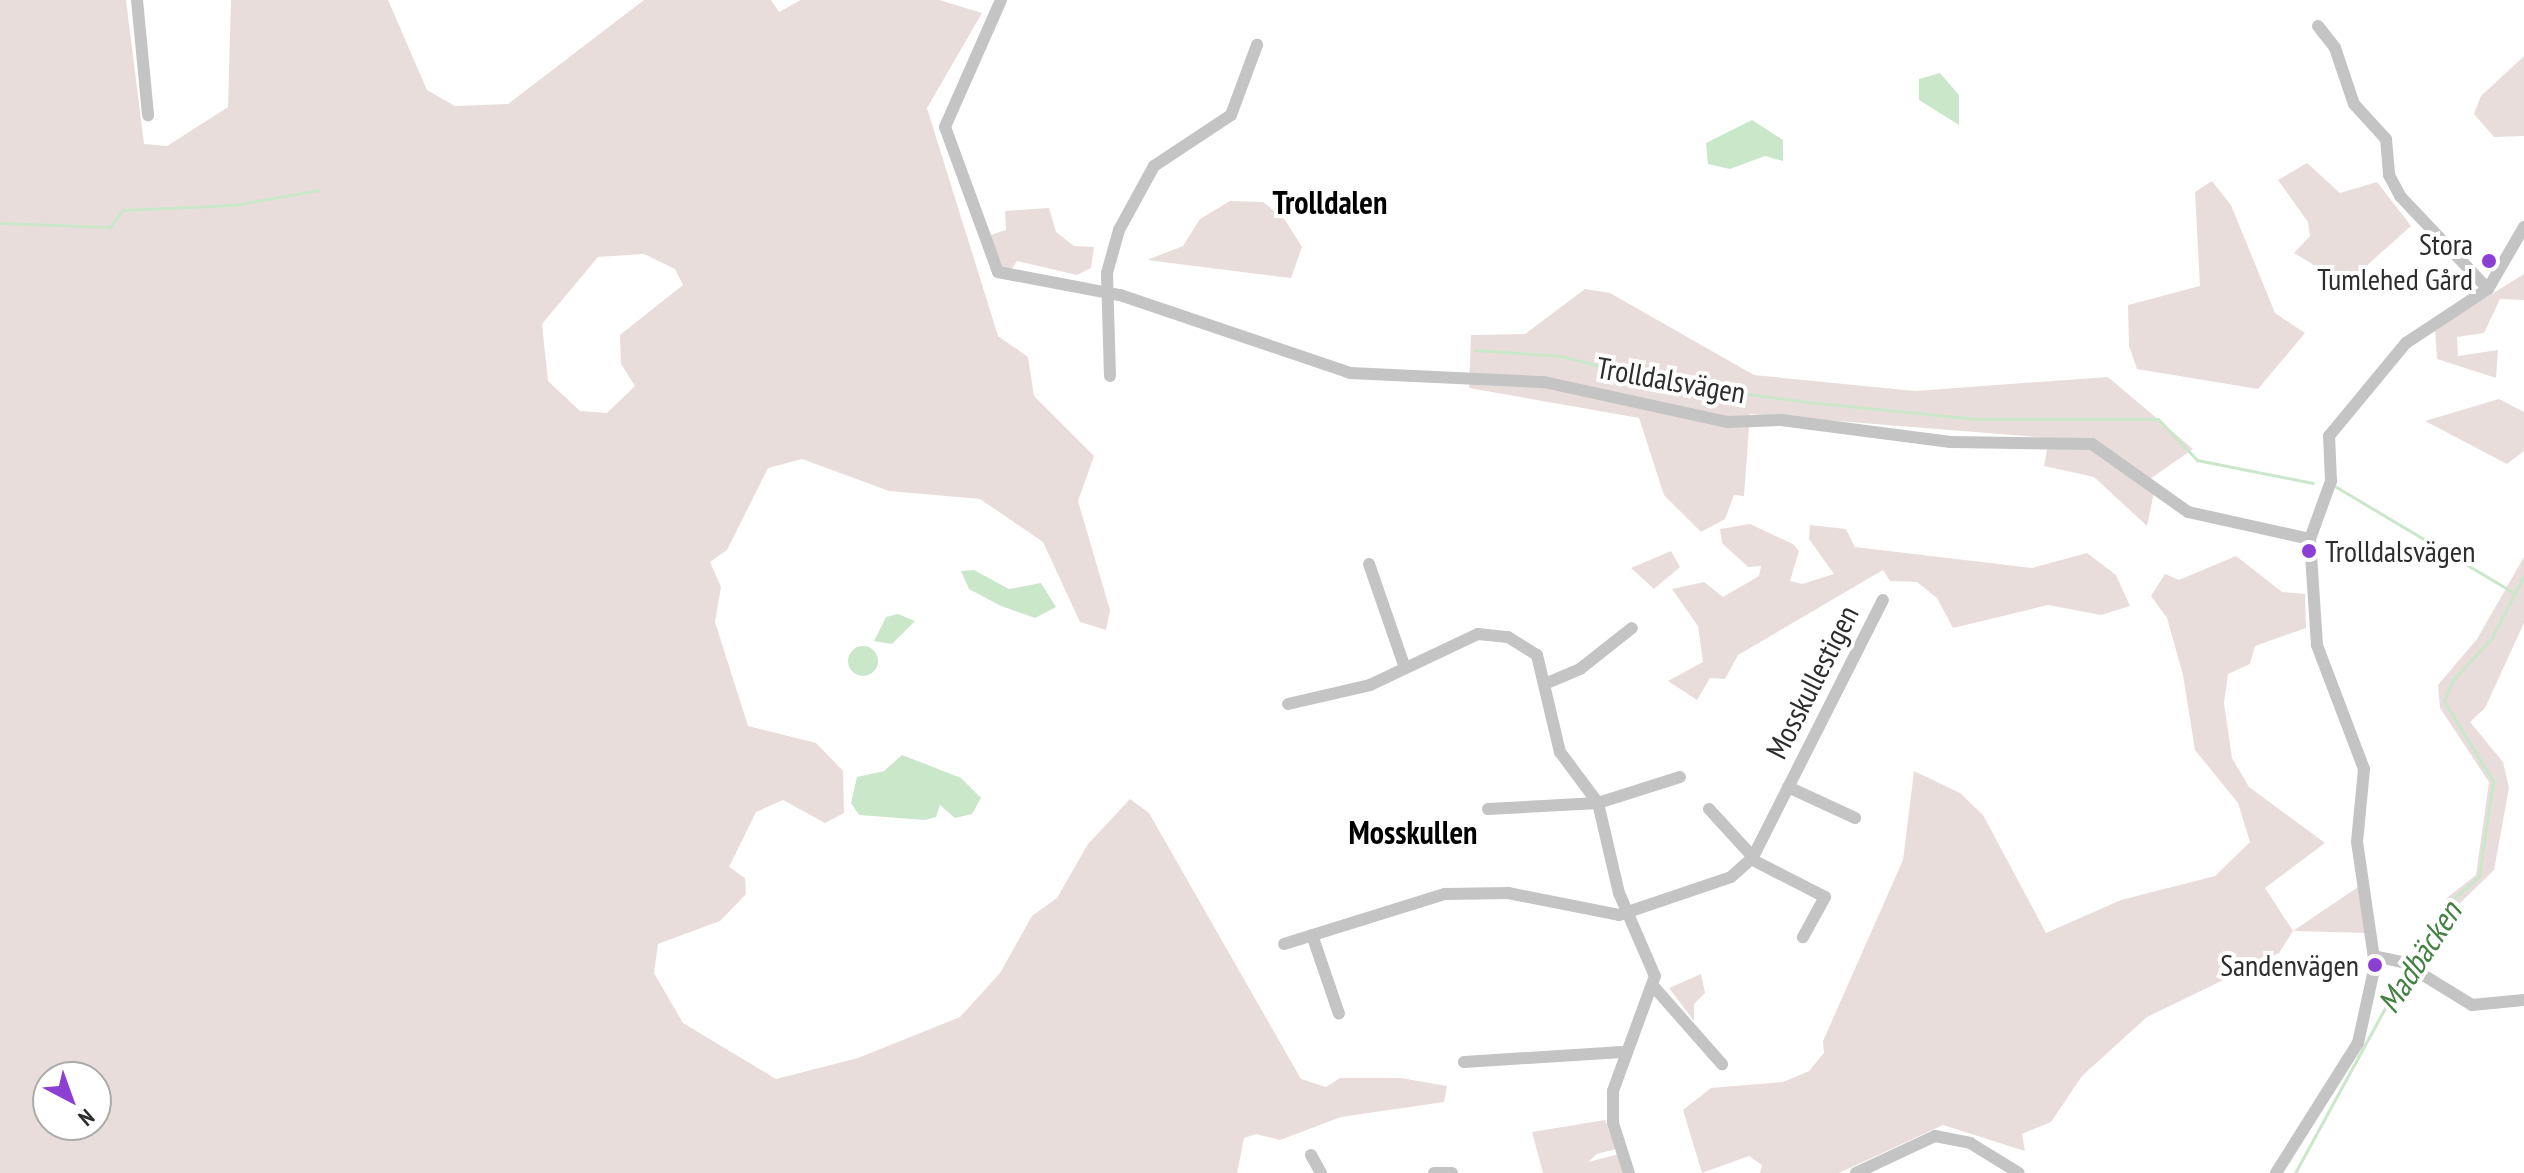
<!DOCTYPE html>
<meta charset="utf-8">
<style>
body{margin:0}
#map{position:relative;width:2524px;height:1173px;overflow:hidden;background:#fff;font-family:"PT Sans Narrow",sans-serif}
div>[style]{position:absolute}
.green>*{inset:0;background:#e9dddc}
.water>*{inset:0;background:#cbe7ca}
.round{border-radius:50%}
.stream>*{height:3px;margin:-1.5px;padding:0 1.5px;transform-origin:1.5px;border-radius:1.5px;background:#cbe7ca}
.minor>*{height:12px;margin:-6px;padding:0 6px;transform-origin:6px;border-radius:6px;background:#c4c4c4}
.dots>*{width:22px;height:22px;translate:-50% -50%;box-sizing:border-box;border:4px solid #fff;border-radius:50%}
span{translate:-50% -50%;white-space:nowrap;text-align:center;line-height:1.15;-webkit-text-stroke:8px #fff;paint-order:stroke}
.poi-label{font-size:30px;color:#2d2d2d}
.right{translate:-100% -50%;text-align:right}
.left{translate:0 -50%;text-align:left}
.street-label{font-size:30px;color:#2d2d2d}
.neighbourhood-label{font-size:32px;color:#000;font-weight:700}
.water-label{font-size:32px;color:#428141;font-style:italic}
.north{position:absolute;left:32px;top:1061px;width:80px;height:80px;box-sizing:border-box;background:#fff;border:2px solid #ababab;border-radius:50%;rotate:139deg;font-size:22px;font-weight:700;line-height:32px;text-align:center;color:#2d2d2d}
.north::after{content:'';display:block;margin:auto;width:28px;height:36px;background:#8b40d3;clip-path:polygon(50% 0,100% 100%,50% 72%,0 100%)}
</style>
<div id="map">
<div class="green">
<div style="clip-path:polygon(evenodd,0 0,126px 0,144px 144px,167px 146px,228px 107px,231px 0,388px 0,427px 90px,455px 106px,508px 104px,644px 0,771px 0,779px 12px,801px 0,939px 0,982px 13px,927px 108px,998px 336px,1028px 357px,1034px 396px,1094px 456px,1078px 501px,1110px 610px,1106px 630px,1080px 622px,1043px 542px,980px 499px,889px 491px,802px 459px,768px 468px,727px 550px,710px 562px,721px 587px,715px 622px,748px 726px,816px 743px,843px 771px,844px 813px,825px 823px,783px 800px,756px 812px,729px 867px,745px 878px,746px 894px,720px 921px,658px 944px,654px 973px,683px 1023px,776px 1079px,858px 1058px,960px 1017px,1000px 973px,1032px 916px,1057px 898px,1088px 844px,1130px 799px,1149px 813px,1301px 1079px,1326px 1087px,1340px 1078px,1401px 1078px,1447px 1086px,1444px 1102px,1341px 1117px,1280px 1140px,1256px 1134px,1244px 1138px,1237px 1173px,0 1173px,0 0,644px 254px,675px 269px,683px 285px,620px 335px,621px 364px,635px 386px,607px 413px,580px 411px,548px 381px,542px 324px,598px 257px,644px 254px,0 0,96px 1077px,96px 1125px,48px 1125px,48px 1077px,96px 1077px)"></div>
<div style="clip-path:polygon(2524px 56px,2524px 136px,2494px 137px,2474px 114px,2481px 96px)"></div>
<div style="clip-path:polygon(2307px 163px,2340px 193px,2377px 182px,2411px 226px,2346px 284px,2294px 253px,2310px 236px,2308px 222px,2278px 180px)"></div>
<div style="clip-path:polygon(2212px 181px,2231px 205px,2275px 313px,2305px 333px,2258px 389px,2137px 369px,2129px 346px,2128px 305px,2200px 286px,2195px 192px)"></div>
<div style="clip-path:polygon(1230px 201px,1263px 202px,1285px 220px,1302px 247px,1291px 278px,1147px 260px,1183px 246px,1200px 219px)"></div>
<div style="clip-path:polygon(1049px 208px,1056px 232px,1074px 246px,1094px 247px,1091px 268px,1077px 275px,1017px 261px,1011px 270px,1003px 267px,990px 235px,1006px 230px,1005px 211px)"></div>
<div style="clip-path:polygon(2524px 274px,2524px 300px,2500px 299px,2484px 333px,2457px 337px,2458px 356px,2498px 350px,2496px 378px,2437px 359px,2435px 329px)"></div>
<div style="clip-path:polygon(1585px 289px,1610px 293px,1754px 375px,1915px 391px,2108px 377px,2193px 449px,2147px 481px,2155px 488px,2147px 526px,2094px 477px,2044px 466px,2049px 438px,1750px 414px,1744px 496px,1734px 495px,1725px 519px,1701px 532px,1664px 495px,1639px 418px,1469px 388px,1471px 335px,1525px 334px)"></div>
<div style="clip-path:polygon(2499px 399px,2524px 412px,2524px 451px,2507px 464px,2425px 421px)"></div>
<div style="clip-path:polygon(1750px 524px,1793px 544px,1799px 551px,1790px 581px,1802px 584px,1834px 574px,1809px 539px,1810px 525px,1846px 529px,1855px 547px,2032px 568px,2087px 553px,2116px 575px,2130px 606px,2101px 615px,2048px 605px,1953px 628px,1937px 598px,1917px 582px,1890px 581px,1883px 570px,1738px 655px,1725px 679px,1710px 678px,1697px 700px,1668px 681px,1703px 662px,1698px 626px,1672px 589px,1704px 582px,1723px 597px,1759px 576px,1761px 566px,1748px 567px,1722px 543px,1720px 529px)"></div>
<div style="clip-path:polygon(1671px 551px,1680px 567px,1654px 589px,1631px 568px)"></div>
<div style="clip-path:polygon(2236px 556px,2282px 592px,2305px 594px,2306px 628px,2255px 646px,2250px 664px,2228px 674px,2224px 703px,2232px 758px,2249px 787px,2325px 843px,2265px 888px,2293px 931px,2358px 887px,2366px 933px,2293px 931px,2279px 953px,2147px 1017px,2082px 1076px,2051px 1122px,2022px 1134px,2025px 1151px,1943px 1125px,1839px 1173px,1760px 1173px,1762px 1165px,1749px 1156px,1702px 1173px,1683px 1110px,1711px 1088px,1783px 1082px,1809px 1071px,1824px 1053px,1823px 1041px,1903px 860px,1914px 771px,1960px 793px,1983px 815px,2046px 933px,2121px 900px,2215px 876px,2250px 842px,2238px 803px,2195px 750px,2183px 675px,2167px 618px,2151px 596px,2165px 574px,2179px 580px)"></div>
<div style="clip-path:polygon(2524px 557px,2524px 623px,2485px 708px,2470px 722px,2503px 762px,2509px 788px,2494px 870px,2452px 911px,2418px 964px,2410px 959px,2448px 897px,2476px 875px,2489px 782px,2440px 708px,2438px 685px,2477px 639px)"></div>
<div style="clip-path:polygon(1701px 974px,1705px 993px,1694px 1004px,1694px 1021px,1669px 988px)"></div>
<div style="clip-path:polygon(1605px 1120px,1616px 1149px,1597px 1154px,1588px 1162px,1619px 1154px,1624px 1173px,1543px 1173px,1532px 1132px)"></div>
</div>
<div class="water">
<div style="clip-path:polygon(1940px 73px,1959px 95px,1959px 125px,1919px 100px,1919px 79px)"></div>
<div style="clip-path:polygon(1752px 120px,1783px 140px,1783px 161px,1765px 156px,1730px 169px,1708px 164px,1706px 143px)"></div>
<div style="clip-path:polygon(974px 570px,1009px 589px,1041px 583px,1056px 607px,1035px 618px,1001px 606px,969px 589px,961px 571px)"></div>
<div style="clip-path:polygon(898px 614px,915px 621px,892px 644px,874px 641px,886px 617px)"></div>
<div class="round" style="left:848px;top:646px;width:30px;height:30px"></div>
<div style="clip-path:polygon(902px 755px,961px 778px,981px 798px,972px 814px,955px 818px,940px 805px,936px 817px,925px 820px,859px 815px,851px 803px,857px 777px,884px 771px)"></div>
</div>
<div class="stream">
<div style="left:0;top:223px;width:110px;rotate:2.1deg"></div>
<div style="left:110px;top:227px;width:21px;rotate:-53deg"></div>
<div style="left:123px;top:210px;width:111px;rotate:-2.6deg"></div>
<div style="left:234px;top:205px;width:86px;rotate:-10deg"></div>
<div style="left:1475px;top:350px;width:87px;rotate:3.9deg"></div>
<div style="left:1562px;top:356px;width:99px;rotate:15.2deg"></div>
<div style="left:1658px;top:382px;width:151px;rotate:7.6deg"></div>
<div style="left:1808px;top:402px;width:170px;rotate:5.7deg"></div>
<div style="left:1977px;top:419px;width:181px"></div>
<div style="left:2158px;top:419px;width:57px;rotate:46.4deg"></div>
<div style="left:2197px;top:460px;width:118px;rotate:11.2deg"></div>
<div style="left:2333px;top:485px;width:211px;rotate:30.8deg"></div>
<div style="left:2410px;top:963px;width:67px;rotate:-57.7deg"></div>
<div style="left:2446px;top:906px;width:45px;rotate:-42.3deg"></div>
<div style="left:2479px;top:876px;width:96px;rotate:-81.6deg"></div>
<div style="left:2493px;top:781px;width:94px;rotate:-121.5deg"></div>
<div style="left:2444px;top:701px;width:22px;rotate:-68deg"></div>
<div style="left:2452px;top:681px;width:57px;rotate:-47.1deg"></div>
<div style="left:2491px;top:639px;width:71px;rotate:-62.4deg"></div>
<div style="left:2295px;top:1173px;width:232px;rotate:-61.4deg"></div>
</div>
<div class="minor">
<div style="left:137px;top:0;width:116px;rotate:84.5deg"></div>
<div style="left:1001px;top:0;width:139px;rotate:113.8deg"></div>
<div style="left:945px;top:127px;width:154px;rotate:69.9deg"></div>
<div style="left:998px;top:272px;width:124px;rotate:10.7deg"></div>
<div style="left:1120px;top:295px;width:243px;rotate:18.7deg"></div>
<div style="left:1350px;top:373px;width:194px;rotate:2.7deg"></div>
<div style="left:1544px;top:382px;width:188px;rotate:12.3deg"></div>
<div style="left:1728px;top:422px;width:53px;rotate:-2.2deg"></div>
<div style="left:1781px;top:420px;width:171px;rotate:7.4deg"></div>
<div style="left:1951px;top:442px;width:141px;rotate:0.8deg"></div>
<div style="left:2092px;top:444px;width:118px;rotate:35.3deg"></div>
<div style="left:2188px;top:512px;width:125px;rotate:12.5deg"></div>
<div style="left:2318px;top:26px;width:28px;rotate:52deg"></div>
<div style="left:2335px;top:48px;width:59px;rotate:71.3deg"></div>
<div style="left:2354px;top:104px;width:47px;rotate:47.6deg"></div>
<div style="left:2386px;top:139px;width:36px;rotate:85deg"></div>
<div style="left:2389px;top:175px;width:24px;rotate:62deg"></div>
<div style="left:2400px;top:196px;width:128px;rotate:46.6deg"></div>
<div style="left:1110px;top:376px;width:103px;rotate:-91.7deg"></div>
<div style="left:1107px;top:273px;width:45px;rotate:-74.4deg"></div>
<div style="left:1119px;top:230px;width:73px;rotate:-61.3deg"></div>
<div style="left:1154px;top:166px;width:92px;rotate:-33.5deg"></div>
<div style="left:1231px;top:115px;width:75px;rotate:-69.6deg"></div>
<div style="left:1369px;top:564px;width:107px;rotate:70.9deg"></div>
<div style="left:1547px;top:683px;width:36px;rotate:-23deg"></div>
<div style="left:1580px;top:669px;width:66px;rotate:-38.3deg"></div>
<div style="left:1288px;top:704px;width:84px;rotate:-13deg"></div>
<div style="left:1370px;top:685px;width:119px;rotate:-25.3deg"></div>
<div style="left:1478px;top:634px;width:30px;rotate:6deg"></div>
<div style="left:1508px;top:637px;width:34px;rotate:32deg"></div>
<div style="left:1537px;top:655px;width:100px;rotate:76.7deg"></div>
<div style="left:1560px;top:752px;width:64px;rotate:53.3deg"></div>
<div style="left:1598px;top:803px;width:92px;rotate:76.9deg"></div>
<div style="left:1619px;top:893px;width:90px;rotate:66.6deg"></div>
<div style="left:1655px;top:976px;width:122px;rotate:110.1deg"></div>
<div style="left:1613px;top:1091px;width:32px;rotate:90deg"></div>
<div style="left:1613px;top:1123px;width:52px;rotate:72.3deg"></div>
<div style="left:1788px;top:787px;width:74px;rotate:24.8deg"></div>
<div style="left:1488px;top:809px;width:110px;rotate:-3.1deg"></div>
<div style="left:1598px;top:803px;width:86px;rotate:-17.6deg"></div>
<div style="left:1709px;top:809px;width:65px;rotate:47.5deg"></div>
<div style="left:1751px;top:859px;width:83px;rotate:27.2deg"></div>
<div style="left:1825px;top:897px;width:46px;rotate:118.8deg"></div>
<div style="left:1312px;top:935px;width:83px;rotate:71.1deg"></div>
<div style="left:1284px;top:944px;width:169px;rotate:-17.3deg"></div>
<div style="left:1445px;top:894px;width:63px;rotate:-0.9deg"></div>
<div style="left:1508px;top:893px;width:113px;rotate:11.2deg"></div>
<div style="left:1619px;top:915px;width:118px;rotate:-18.7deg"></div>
<div style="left:1731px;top:877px;width:30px;rotate:-42deg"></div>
<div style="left:1753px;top:857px;width:288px;rotate:-63.2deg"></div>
<div style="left:2374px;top:956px;width:29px;rotate:12deg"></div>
<div style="left:2402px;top:962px;width:82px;rotate:31.6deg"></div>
<div style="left:2472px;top:1005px;width:52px;rotate:-5.5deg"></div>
<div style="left:1654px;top:987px;width:103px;rotate:48.6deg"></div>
<div style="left:1464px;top:1062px;width:158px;rotate:-3.6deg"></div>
<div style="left:1311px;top:1155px;width:21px;rotate:61deg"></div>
<div style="left:1434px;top:1173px;width:18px"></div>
<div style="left:1856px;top:1173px;width:87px;rotate:-25.1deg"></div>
<div style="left:1935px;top:1136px;width:36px;rotate:11deg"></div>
<div style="left:1970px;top:1143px;width:57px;rotate:31.5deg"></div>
<div style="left:2276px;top:1173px;width:154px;rotate:-57.8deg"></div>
<div style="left:2358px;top:1043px;width:80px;rotate:-77.7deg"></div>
<div style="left:2375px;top:965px;width:124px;rotate:-98.3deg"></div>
<div style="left:2357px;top:842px;width:73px;rotate:-84.5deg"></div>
<div style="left:2364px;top:769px;width:133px;rotate:-110.8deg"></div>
<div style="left:2317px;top:645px;width:106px;rotate:-93.8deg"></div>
<div style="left:2310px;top:539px;width:62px;rotate:-70.1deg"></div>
<div style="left:2331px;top:481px;width:45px;rotate:-92.5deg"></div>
<div style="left:2329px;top:436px;width:121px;rotate:-50.4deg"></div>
<div style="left:2406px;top:343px;width:98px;rotate:-33.4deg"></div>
<div style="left:2488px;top:289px;width:72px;rotate:-59.9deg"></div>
</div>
<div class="dots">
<div style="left:2489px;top:261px;background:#8b40d3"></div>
<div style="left:2309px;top:551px;background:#8b40d3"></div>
<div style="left:2375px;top:965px;background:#8b40d3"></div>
</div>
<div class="poi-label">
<span class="right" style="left:2473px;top:261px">Stora<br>Tumlehed Gård</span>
<span class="left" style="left:2325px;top:551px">Trolldalsvägen</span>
<span class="right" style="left:2359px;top:965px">Sandenvägen</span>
</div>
<div class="street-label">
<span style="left:1671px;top:380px;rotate:10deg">Trolldalsvägen</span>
<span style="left:1812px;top:682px;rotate:-63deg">Mosskullestigen</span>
</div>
<div class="neighbourhood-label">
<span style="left:1330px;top:202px">Trolldalen</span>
<span style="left:1413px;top:832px">Mosskullen</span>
</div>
<div class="water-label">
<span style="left:2419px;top:957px;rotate:-57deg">Madbäcken</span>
</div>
<div class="north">N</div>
</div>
